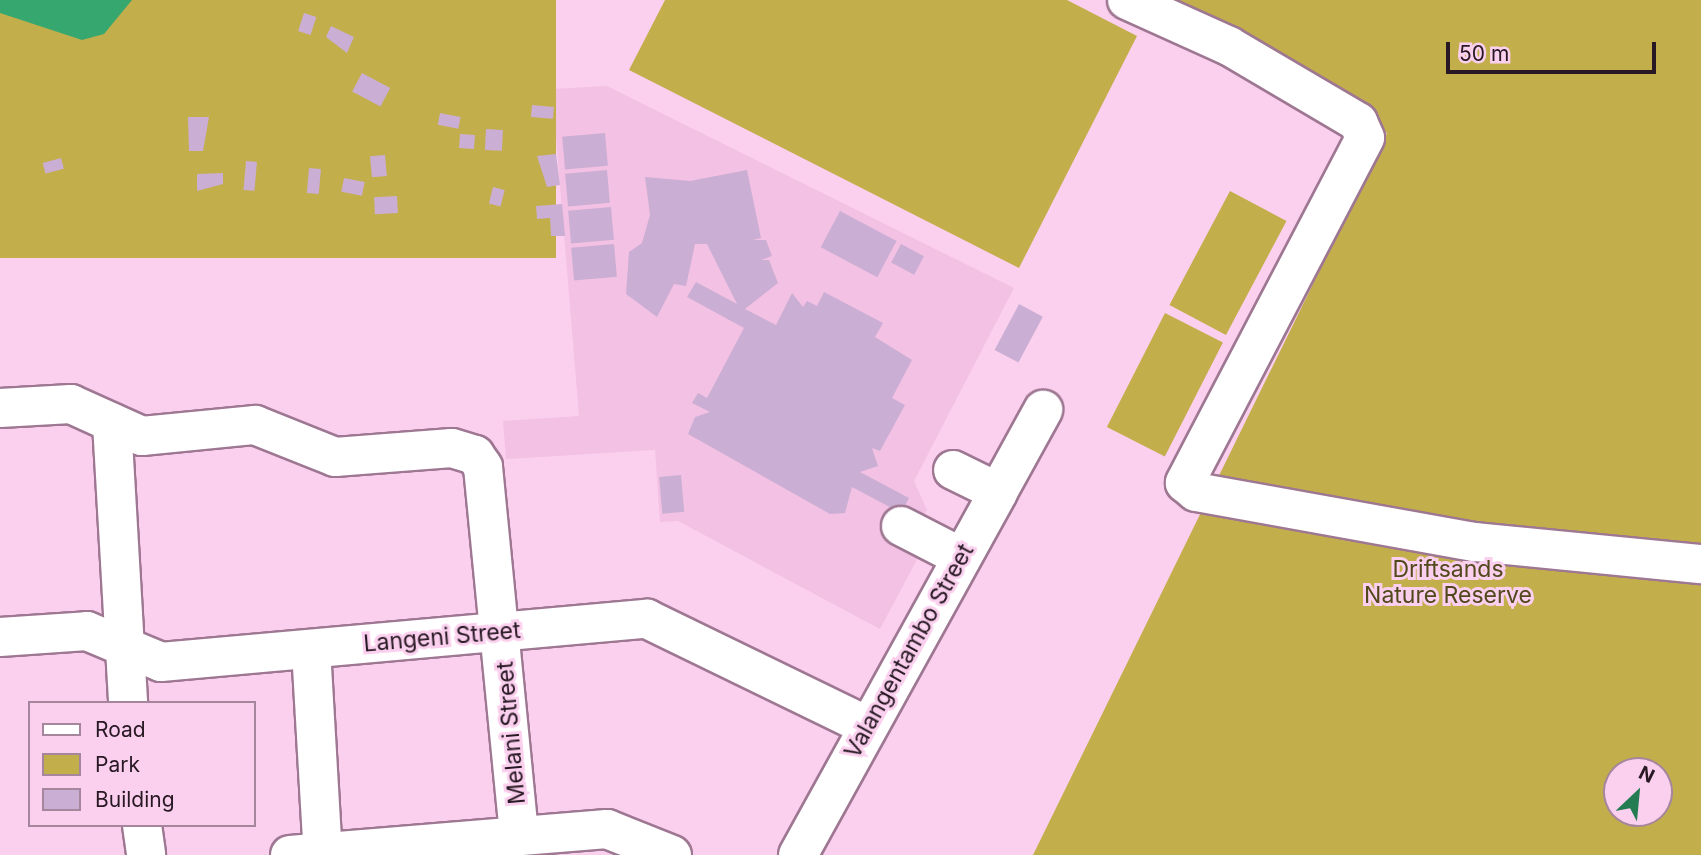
<!DOCTYPE html>
<style>
body{margin:0}
#map{position:relative;width:1701px;height:855px;overflow:hidden;background:#fbd0ee;font-family:Inter,sans-serif}
div>[style]{position:absolute}
.built>*{inset:0;background:#f3c1e3}
.green>*{inset:0;background:#c2ae4b;transform-origin:0 0}
.water>*{inset:0;background:#37a770}
.building>*{inset:0;background:#cbaed4;transform-origin:0 0}
.roads{filter:drop-shadow(2px 0 #9e7792) drop-shadow(-2px 0 #9e7792) drop-shadow(0 2px #9e7792) drop-shadow(0 -2px #9e7792)}
.minor>*{height:38px;margin:-19px;padding:0 19px;transform-origin:19px;border-radius:19px;background:#fff}
span{translate:-50% -50%;white-space:nowrap;text-align:center;line-height:1.15;-webkit-text-stroke:6px #fbd0ee;paint-order:stroke}
.park-label{font-size:23px;color:#51481b}
.street-label{font-size:23px;color:#271823}
.legend{position:absolute;left:28px;top:701px;width:228px;height:126px;box-sizing:border-box;background:#fbd0ee;border:2px solid #a6869d;margin:0;padding:9px 12px;list-style:none;font-size:21px;color:#271823}
.legend li{display:flex;align-items:center;gap:14px;height:35px}
.legend b{width:35px;border:2px solid #a6869d}
.north{position:absolute;left:1603px;top:757px;width:70px;height:70px;box-sizing:border-box;background:#fbd0ee;border:2px solid #a6869d;border-radius:50%;rotate:26deg;font-size:19px;font-weight:700;line-height:28px;text-align:center;color:#271823}
.north::after{content:'';display:block;margin:auto;width:24px;height:32px;background:#247d52;clip-path:polygon(50% 0,100% 100%,50% 72%,0 100%)}
.scale{position:absolute;left:1446px;top:42px;width:210px;height:32px;box-sizing:border-box;border:4px solid #271823;border-top:0;padding-left:9px;font-size:21px;line-height:24px;white-space:nowrap;color:#271823;-webkit-text-stroke:5px #fbd0ee;paint-order:stroke}
</style>
<div id="map">
<div class="built">
<div style="clip-path:polygon(607px 86px,1014px 288px,914px 481px,927px 510px,907px 547px,920px 554px,880px 629px,678px 521px,660px 522px,655px 450px,506px 459px,503px 421px,579px 416px,552px 89px)"></div>
</div>
<div class="green">
<div style="left:0;top:0;width:556px;height:258px"></div>
<div style="clip-path:polygon(665px 0,1067px 0,1137px 36px,1019px 268px,629px 70px)"></div>
<div style="clip-path:polygon(evenodd,1136px 0,1701px 0,1701px 855px,1033px 855px,1387px 133px,1136px 0,1617px 771px,1659px 771px,1659px 813px,1617px 813px,1617px 771px)"></div>
<div style="left:1230px;top:191px;width:64px;height:129px;rotate:28deg"></div>
<div style="left:1165px;top:313px;width:65px;height:128px;rotate:27deg"></div>
</div>
<div class="water">
<div style="clip-path:polygon(0 0,132px 0,104px 34px,82px 40px,0 13px)"></div>
</div>
<div class="building">
<div style="left:304px;top:13px;width:13px;height:19px;rotate:18deg"></div>
<div style="clip-path:polygon(331px 26px,354px 37px,347px 53px,326px 37px)"></div>
<div style="left:362px;top:73px;width:32px;height:21px;rotate:28deg"></div>
<div style="left:532px;top:105px;width:22px;height:12px;rotate:5deg"></div>
<div style="left:440px;top:113px;width:21px;height:12px;rotate:11deg"></div>
<div style="clip-path:polygon(188px 117px,209px 117px,203px 151px,189px 151px)"></div>
<div style="left:486px;top:129px;width:17px;height:21px;rotate:3deg"></div>
<div style="left:605px;top:133px;width:33px;height:43px;rotate:85deg"></div>
<div style="left:460px;top:134px;width:15px;height:14px;rotate:4deg"></div>
<div style="clip-path:polygon(556px 154px,560px 185px,547px 187px,537px 156px)"></div>
<div style="left:385px;top:155px;width:21px;height:15px;rotate:85deg"></div>
<div style="left:61px;top:158px;width:11px;height:19px;rotate:75deg"></div>
<div style="left:246px;top:161px;width:11px;height:29px;rotate:5deg"></div>
<div style="left:309px;top:168px;width:12px;height:25px;rotate:5deg"></div>
<div style="left:607px;top:170px;width:33px;height:42px;rotate:85deg"></div>
<div style="clip-path:polygon(747px 170px,761px 238px,753px 240px,766px 240px,772px 256px,761px 260px,769px 260px,778px 283px,745px 309px,776px 325px,792px 293px,803px 307px,807px 301px,817px 306px,824px 292px,883px 323px,875px 337px,912px 360px,892px 398px,905px 405px,880px 451px,872px 448px,878px 466px,860px 472px,909px 498px,901px 513px,852px 487px,845px 513px,830px 514px,688px 434px,695px 417px,710px 412px,692px 403px,698px 393px,707px 398px,744px 328px,687px 297px,696px 282px,737px 304px,707px 244px,695px 244px,686px 286px,674px 284px,657px 317px,626px 294px,629px 252px,642px 243px,650px 215px,645px 177px,690px 181px)"></div>
<div style="clip-path:polygon(223px 173px,223px 184px,197px 191px,197px 174px)"></div>
<div style="left:344px;top:178px;width:21px;height:14px;rotate:11deg"></div>
<div style="left:493px;top:187px;width:12px;height:17px;rotate:14deg"></div>
<div style="left:397px;top:196px;width:17px;height:23px;rotate:87deg"></div>
<div style="clip-path:polygon(562px 204px,565px 236px,551px 236px,550px 218px,537px 219px,536px 206px)"></div>
<div style="left:611px;top:207px;width:33px;height:43px;rotate:85deg"></div>
<div style="left:840px;top:211px;width:64px;height:41px;rotate:28deg"></div>
<div style="left:614px;top:244px;width:33px;height:43px;rotate:85deg"></div>
<div style="left:901px;top:244px;width:26px;height:21px;rotate:28deg"></div>
<div style="left:1019px;top:304px;width:27px;height:52px;rotate:28deg"></div>
<div style="left:681px;top:475px;width:37px;height:22px;rotate:85deg"></div>
</div>
<div class="roads">
<div class="minor">
<div style="left:1127px;top:0;width:112px;rotate:24.3deg"></div>
<div style="left:1229px;top:46px;width:150px;rotate:30.5deg"></div>
<div style="left:1358px;top:122px;width:17px;rotate:66deg"></div>
<div style="left:1365px;top:138px;width:389px;rotate:117.6deg"></div>
<div style="left:1185px;top:483px;width:14px;rotate:39deg"></div>
<div style="left:1196px;top:492px;width:283px;rotate:10.2deg"></div>
<div style="left:1475px;top:542px;width:227px;rotate:5.6deg"></div>
<div style="left:0;top:408px;width:71px;rotate:-3.2deg"></div>
<div style="left:71px;top:404px;width:78px;rotate:24.3deg"></div>
<div style="left:142px;top:436px;width:114px;rotate:-5.6deg"></div>
<div style="left:255px;top:425px;width:86px;rotate:21.8deg"></div>
<div style="left:335px;top:457px;width:117px;rotate:-4.4deg"></div>
<div style="left:452px;top:448px;width:24px;rotate:17deg"></div>
<div style="left:475px;top:455px;width:14px;rotate:56deg"></div>
<div style="left:483px;top:467px;width:370px;rotate:84.4deg"></div>
<div style="left:112px;top:423px;width:280px;rotate:86.7deg"></div>
<div style="left:998px;top:492px;width:94px;rotate:-61.2deg"></div>
<div style="left:901px;top:526px;width:68px;rotate:27.3deg"></div>
<div style="left:0;top:637px;width:87px;rotate:-3.9deg"></div>
<div style="left:87px;top:631px;width:80px;rotate:22.7deg"></div>
<div style="left:161px;top:662px;width:488px;rotate:-5.1deg"></div>
<div style="left:647px;top:619px;width:245px;rotate:25.9deg"></div>
<div style="left:311px;top:649px;width:206px;rotate:86.7deg"></div>
<div style="left:142px;top:825px;width:30px;rotate:82deg"></div>
<div style="left:290px;top:855px;width:318px;rotate:-4.7deg"></div>
<div style="left:607px;top:829px;width:70px;rotate:21.8deg"></div>
<div style="left:798px;top:855px;width:414px;rotate:-61.1deg"></div>
<div style="left:998px;top:492px;width:50px;rotate:-153.9deg"></div>
</div>
</div>
<div class="park-label">
<span style="left:1448px;top:582px">Driftsands<br>Nature Reserve</span>
</div>
<div class="street-label">
<span style="left:442px;top:637px;rotate:-5deg">Langeni Street</span>
<span style="left:909px;top:651px;rotate:-61deg">Valangentambo Street</span>
<span style="left:511px;top:733px;rotate:-95deg">Melani Street</span>
</div>
<ul class="legend">
<li><b style="height:9px;background:#fff"></b>Road</li>
<li><b style="height:19px;background:#c2ae4b"></b>Park</li>
<li><b style="height:19px;background:#cbaed4"></b>Building</li>
</ul>
<div class="north">N</div>
<div class="scale">50 m</div>
</div>
